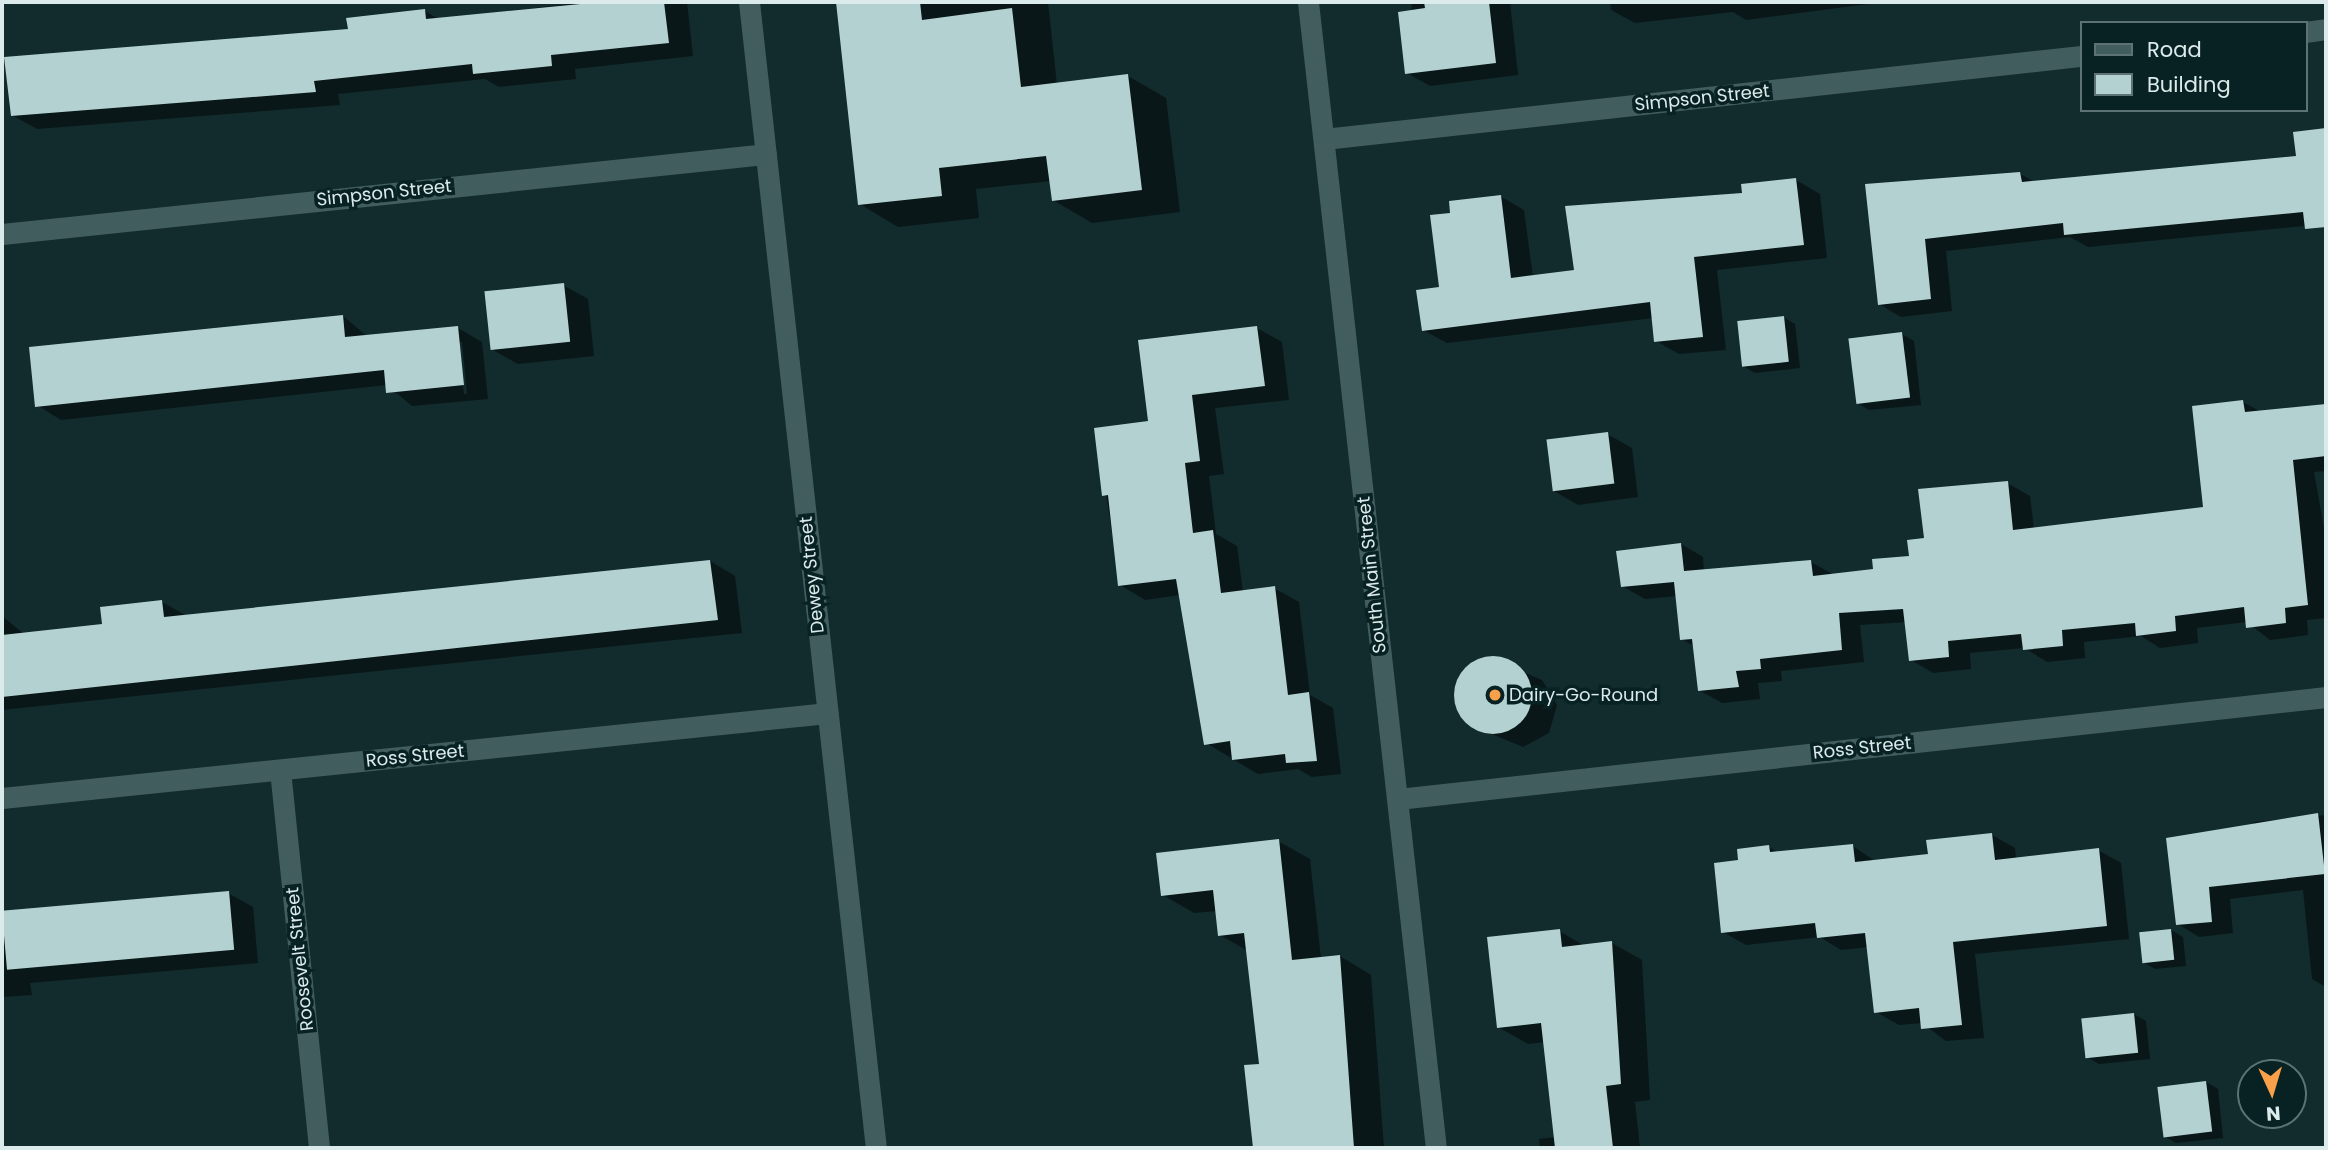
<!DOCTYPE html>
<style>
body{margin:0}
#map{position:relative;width:2328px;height:1150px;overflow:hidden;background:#122b2d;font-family:Poppins,sans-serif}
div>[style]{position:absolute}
.shadow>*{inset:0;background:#0007}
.building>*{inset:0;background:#b4d1d2;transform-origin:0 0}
.round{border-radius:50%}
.street>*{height:21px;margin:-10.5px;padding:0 10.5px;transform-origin:10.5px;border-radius:10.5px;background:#425d5e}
.secondary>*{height:21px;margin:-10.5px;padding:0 10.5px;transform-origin:10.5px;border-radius:10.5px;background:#425d5e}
.dots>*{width:19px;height:19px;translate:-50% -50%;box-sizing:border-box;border:4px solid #082223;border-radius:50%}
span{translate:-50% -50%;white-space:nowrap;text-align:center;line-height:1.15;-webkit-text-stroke:7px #082223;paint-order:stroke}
.street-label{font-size:18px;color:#dbeaea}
.poi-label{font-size:18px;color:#dbeaea}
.left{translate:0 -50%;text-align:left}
.frame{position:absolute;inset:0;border:4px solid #dbeaea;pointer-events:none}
.legend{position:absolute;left:2080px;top:21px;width:228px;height:91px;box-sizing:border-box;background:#082223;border:2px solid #5c7273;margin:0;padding:9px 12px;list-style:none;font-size:21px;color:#dbeaea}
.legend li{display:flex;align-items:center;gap:14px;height:35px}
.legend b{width:35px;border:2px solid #5c7273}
.north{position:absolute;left:2237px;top:1059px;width:70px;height:70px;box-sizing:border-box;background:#082223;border:2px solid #5c7273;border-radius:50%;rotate:176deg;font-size:19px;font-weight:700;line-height:28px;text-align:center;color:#dbeaea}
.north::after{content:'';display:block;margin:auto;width:24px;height:32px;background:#f8a14a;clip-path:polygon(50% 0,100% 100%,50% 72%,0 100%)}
</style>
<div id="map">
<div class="shadow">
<div style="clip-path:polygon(587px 2px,687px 2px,693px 56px,575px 69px,576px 79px,499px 87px,485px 79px,338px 94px,340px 105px,37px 129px,12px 115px,425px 11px,438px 19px)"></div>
<div style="clip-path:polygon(838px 2px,1048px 2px,1057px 85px,1128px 76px,1166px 98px,1180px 212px,1092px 223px,1053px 200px,1051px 181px,976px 189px,979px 218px,898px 227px,860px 204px)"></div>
<div style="clip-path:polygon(1412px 2px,1510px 2px,1518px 75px,1430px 86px,1407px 73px)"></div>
<div style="clip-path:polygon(1610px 2px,1884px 2px,1746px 20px,1733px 12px,1635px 23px,1611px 10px)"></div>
<div style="clip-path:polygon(2326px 130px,2325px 224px,2088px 247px,2070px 237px,1946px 251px,1952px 311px,1901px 317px,1879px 304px,1867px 185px,2020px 174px,2035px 182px,2298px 158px,2295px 134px)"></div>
<div style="clip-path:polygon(1796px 180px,1820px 194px,1827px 258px,1717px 270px,1726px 350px,1679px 354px,1656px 341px,1653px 318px,1447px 343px,1423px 330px,1441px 289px,1452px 214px,1500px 196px,1524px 210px,1533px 277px,1576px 272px,1744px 194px)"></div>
<div style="clip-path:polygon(563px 285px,588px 299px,594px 356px,518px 364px,493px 350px)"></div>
<div style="clip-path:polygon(evenodd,343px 316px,368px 337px,458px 328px,482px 342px,488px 399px,412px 406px,387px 385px,61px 420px,37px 405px,343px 316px,458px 342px,462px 342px,467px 394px,464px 394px,458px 342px)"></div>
<div style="clip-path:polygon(1783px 317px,1795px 324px,1800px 368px,1755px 373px,1743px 366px)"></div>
<div style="clip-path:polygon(1257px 328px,1282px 342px,1289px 400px,1215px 408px,1224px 474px,1209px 476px,1216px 534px,1237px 546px,1243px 592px,1274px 588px,1299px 602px,1310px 695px,1333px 708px,1341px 774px,1312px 777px,1298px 769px,1258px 774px,1206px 743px,1180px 595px,1145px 600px,1120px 585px,1096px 429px,1150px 423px)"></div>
<div style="clip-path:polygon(1902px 334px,1914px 341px,1921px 405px,1869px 410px,1857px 403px)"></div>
<div style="clip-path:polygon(2243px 402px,2261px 412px,2326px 405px,2326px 471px,2314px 472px,2326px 539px,2326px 618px,2307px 620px,2308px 635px,2270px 640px,2247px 622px,2197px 628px,2198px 643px,2160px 648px,2141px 636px,2084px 642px,2085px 658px,2047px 662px,2024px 648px,1970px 653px,1971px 669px,1933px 673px,1911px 660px,1907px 622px,1860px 625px,1864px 662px,1781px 671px,1782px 681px,1758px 683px,1760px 699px,1722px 703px,1699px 690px,1695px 647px,1682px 639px,1677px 596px,1645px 599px,1622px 586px,1681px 544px,1703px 557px,1704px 571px,1811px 562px,1834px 575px,1875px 571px,1911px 557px,2007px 483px,2030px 496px,2034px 529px,2205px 509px)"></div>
<div style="clip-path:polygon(1607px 434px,1632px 448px,1638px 497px,1578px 505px,1554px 491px)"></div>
<div style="clip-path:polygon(710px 561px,735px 576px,742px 633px,2px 710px,2px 616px,24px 634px,104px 625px,162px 602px,187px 616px)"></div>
<div style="clip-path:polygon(1489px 657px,1542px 680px,1557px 705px,1549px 733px,1523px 747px,1470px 725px,1456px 699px,1464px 672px)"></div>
<div style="clip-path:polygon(2326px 815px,2326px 987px,2312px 979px,2303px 890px,2230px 899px,2233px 933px,2199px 937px,2178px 924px,2254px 830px,2253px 822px)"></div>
<div style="clip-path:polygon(1992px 835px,2015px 848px,2016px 859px,2098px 850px,2121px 863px,2129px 939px,1975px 954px,1984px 1038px,1946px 1041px,1922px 1023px,1899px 1025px,1876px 1012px,1869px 947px,1841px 950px,1820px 937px,1746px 945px,1723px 932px,1740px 862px,1769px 847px,1779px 853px,1853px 846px,1876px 862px,1930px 856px)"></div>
<div style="clip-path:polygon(1278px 841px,1310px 859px,1321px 958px,1340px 956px,1371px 975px,1384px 1148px,1269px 1148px,1248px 951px,1220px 935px,1217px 911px,1194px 913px,1163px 895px)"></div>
<div style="clip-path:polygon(228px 893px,253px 907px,258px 963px,30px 983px,32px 995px,2px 997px,2px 916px)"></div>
<div style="clip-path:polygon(2171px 930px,2183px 937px,2186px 966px,2155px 969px,2143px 962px)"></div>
<div style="clip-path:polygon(1559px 931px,1585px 946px,1612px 943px,1642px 960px,1650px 1100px,1635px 1102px,1640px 1148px,1540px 1148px,1539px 1139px,1556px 1137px,1545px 1042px,1528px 1044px,1498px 1027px)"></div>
<div style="clip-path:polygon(2134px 1014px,2146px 1021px,2150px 1059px,2099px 1064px,2087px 1057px)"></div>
<div style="clip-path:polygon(2206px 1082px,2218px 1089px,2223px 1138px,2176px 1143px,2164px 1136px)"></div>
</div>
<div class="building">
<div style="clip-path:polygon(601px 2px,664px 2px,669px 43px,551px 55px,552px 66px,473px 74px,472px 64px,314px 81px,316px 92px,11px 116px,4px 57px,348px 29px,346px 18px,425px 9px,426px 19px)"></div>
<div style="clip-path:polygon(836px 2px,920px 2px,922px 20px,1012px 8px,1021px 87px,1128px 74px,1142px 190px,1052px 201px,1046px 156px,939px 168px,942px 196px,858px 205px)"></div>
<div style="clip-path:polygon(1424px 2px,1489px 2px,1496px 63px,1405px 74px,1398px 12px,1425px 8px)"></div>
<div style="clip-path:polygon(2326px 128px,2326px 227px,2305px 229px,2303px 212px,2064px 235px,2063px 223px,1925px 239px,1931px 299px,1878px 305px,1865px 184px,2020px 172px,2022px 182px,2296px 156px,2293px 132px)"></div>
<div style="clip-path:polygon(1796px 178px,1804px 245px,1694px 257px,1703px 337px,1654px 342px,1650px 302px,1422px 331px,1416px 290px,1439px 287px,1430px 215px,1450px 213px,1449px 201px,1501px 195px,1511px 278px,1574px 270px,1565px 206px,1742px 193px,1741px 184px)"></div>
<div style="left:564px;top:283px;width:59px;height:80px;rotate:84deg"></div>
<div style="clip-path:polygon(343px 315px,345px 337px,458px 326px,464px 385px,386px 393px,384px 370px,35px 407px,29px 347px)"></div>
<div style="left:1784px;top:316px;width:46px;height:47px;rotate:84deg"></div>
<div style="clip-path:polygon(1257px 326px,1265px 386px,1192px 395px,1200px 461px,1185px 463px,1193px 533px,1213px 530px,1221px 593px,1275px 586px,1288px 695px,1309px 692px,1317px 761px,1286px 763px,1285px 754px,1232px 760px,1230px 741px,1204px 745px,1176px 579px,1118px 586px,1108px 495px,1102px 496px,1094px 428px,1148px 421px,1138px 340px)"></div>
<div style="left:1902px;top:332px;width:66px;height:54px;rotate:83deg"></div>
<div style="clip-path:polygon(2243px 400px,2245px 412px,2326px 404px,2326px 456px,2293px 460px,2308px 605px,2285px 608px,2286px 623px,2246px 628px,2244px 607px,2175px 616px,2176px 631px,2136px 636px,2135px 623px,2062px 630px,2063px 646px,2023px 650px,2021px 634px,1948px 641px,1949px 657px,1909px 661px,1903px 609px,1839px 613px,1842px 650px,1760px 659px,1761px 669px,1736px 671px,1739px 687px,1698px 691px,1692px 639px,1680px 640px,1674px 582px,1621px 587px,1616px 551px,1681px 543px,1684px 571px,1811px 560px,1813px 576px,1873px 569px,1872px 559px,1909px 556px,1907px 540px,1924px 538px,1918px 489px,2008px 481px,2013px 530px,2203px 507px,2192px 406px)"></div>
<div style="left:1608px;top:432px;width:52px;height:62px;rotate:83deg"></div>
<div style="clip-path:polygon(710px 560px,718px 620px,2px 697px,2px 635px,102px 624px,100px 607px,162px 600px,164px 617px)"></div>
<div class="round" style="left:1454px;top:656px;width:78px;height:78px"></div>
<div style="clip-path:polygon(2318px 813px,2325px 874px,2209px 887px,2212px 922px,2176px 925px,2166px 838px)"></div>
<div style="clip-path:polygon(1992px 833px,1995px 860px,2099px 848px,2107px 926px,1953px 942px,1962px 1025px,1921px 1029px,1919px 1008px,1874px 1013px,1865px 933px,1817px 938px,1815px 923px,1721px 933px,1714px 863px,1738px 860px,1737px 849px,1769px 845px,1770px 852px,1853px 844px,1855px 862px,1928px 854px,1926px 840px)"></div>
<div style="clip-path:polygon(1279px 839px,1292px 960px,1340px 955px,1354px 1148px,1253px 1148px,1244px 1065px,1259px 1064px,1244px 933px,1218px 936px,1213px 890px,1161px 896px,1156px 853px)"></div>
<div style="left:229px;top:891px;width:59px;height:228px;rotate:85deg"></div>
<div style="clip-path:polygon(1560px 929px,1562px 947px,1612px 941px,1621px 1084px,1606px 1086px,1613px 1148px,1555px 1148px,1541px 1023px,1497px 1028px,1487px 937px)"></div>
<div style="left:2171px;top:929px;width:31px;height:32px;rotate:84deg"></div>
<div style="left:2134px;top:1013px;width:40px;height:53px;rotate:84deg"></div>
<div style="left:2206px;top:1081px;width:51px;height:49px;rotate:83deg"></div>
</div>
<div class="street">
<div style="left:749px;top:2px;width:1153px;rotate:83.68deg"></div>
<div style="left:2305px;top:32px;width:21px;rotate:-8deg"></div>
<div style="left:1324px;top:139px;width:762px;rotate:-6.26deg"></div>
<div style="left:2px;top:234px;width:768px;rotate:-5.98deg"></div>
<div style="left:280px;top:770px;width:380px;rotate:84.1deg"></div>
<div style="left:2px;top:798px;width:830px;rotate:-5.88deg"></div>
<div style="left:1398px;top:799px;width:934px;rotate:-6.27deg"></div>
</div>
<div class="secondary">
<div style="left:1308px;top:2px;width:1153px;rotate:83.63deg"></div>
</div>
<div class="dots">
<div style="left:1495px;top:695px;background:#f8a14a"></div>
</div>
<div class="street-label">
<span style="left:1702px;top:98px;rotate:-6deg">Simpson Street</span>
<span style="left:384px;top:193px;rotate:-6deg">Simpson Street</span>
<span style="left:812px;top:575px;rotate:-96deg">Dewey Street</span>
<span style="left:1372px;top:575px;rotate:-96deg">South Main Street</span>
<span style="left:1862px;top:748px;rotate:-6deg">Ross Street</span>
<span style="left:415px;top:756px;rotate:-6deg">Ross Street</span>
<span style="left:300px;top:959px;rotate:-96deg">Roosevelt Street</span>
</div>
<div class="poi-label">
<span class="left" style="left:1509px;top:695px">Dairy-Go-Round</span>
</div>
<div class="frame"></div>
<ul class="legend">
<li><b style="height:9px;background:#425d5e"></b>Road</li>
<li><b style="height:19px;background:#b4d1d2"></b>Building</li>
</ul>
<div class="north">N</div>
</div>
